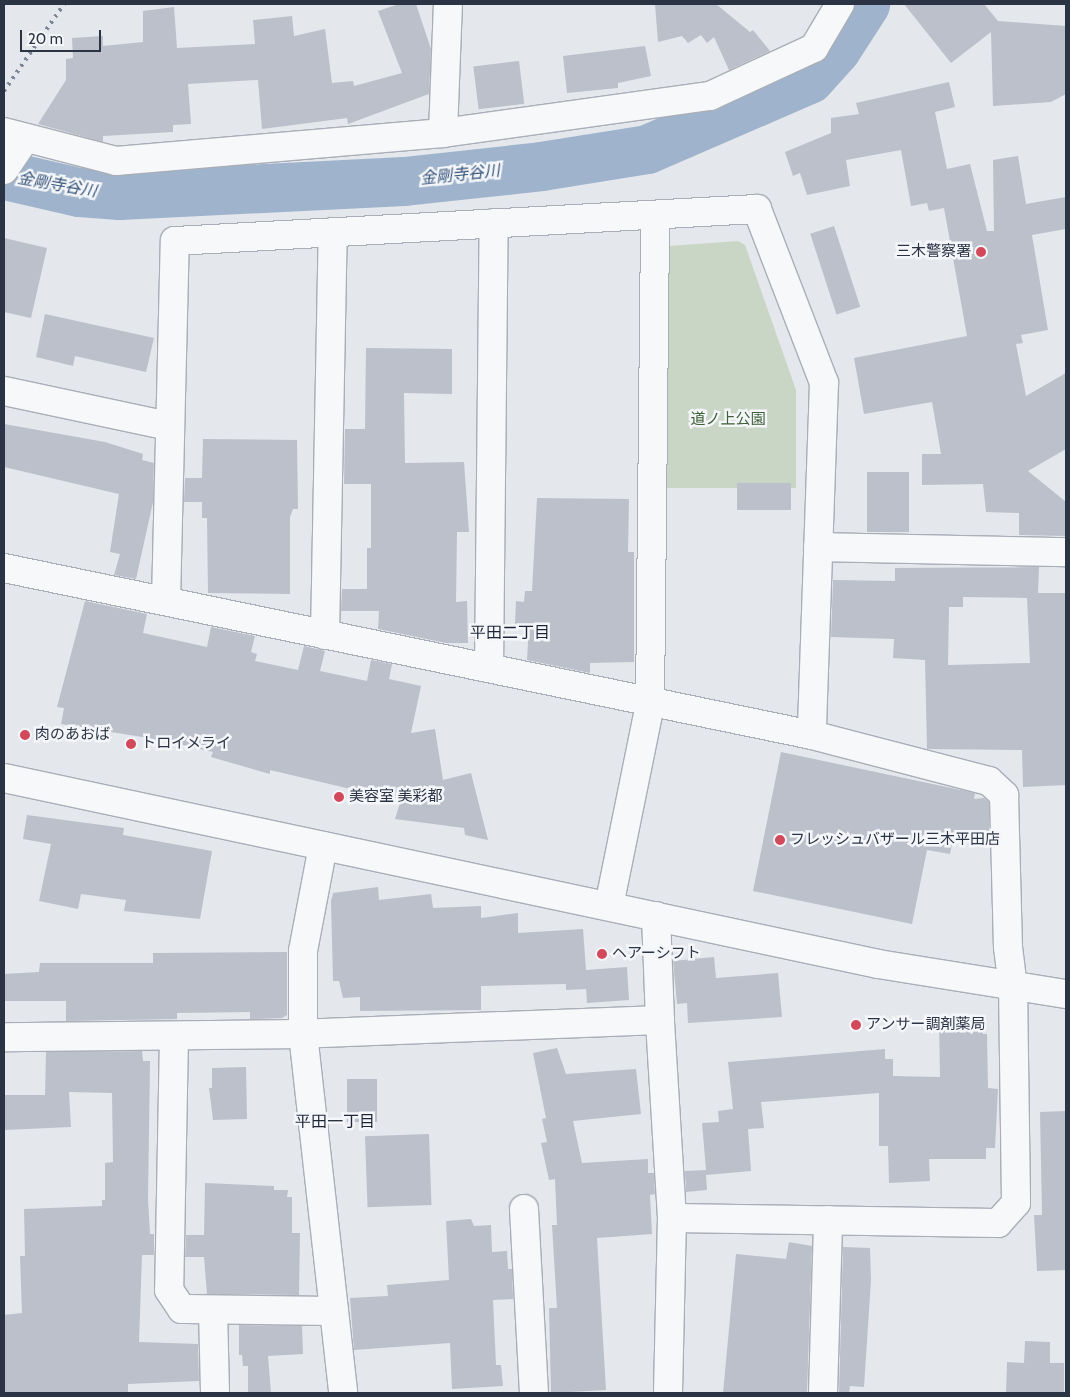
<!DOCTYPE html>
<meta charset="utf-8">
<style>
body{margin:0}
#map{position:relative;width:1070px;height:1397px;overflow:hidden;background:#e4e7ec;font-family:Cabin,"Noto Sans JP",sans-serif}
div>[style]{position:absolute}
.green>*{inset:0;background:#c9d6c5}
.river>*{height:49px;margin:-24.5px;padding:0 24.5px;transform-origin:24.5px;border-radius:24.5px;background:#9fb4cc}
.building>*{inset:0;background:#bbc0ca;transform-origin:0 0}
.roads{filter:drop-shadow(1px 0 #a9aeb7) drop-shadow(-1px 0 #a9aeb7) drop-shadow(0 1px #a9aeb7) drop-shadow(0 -1px #a9aeb7)}
.minor>*{height:28px;margin:-14px;padding:0 14px;transform-origin:14px;border-radius:14px;background:#f7f8fa}
.rail>*{height:4px;margin-top:-2px;transform-origin:0;background:repeating-linear-gradient(90deg,#7d8696 0 2.5px,transparent 0 7.5px)}
.dots>*{width:14px;height:14px;translate:-50% -50%;box-sizing:border-box;border:2px solid #f4f6f9;border-radius:50%}
span{translate:-50% -50%;white-space:nowrap;text-align:center;line-height:1.15;-webkit-text-stroke:5px #f4f6f9;paint-order:stroke}
.poi-label{font-size:15px;color:#2b3445}
.right{translate:-100% -50%;text-align:right}
.left{translate:0 -50%;text-align:left}
.park-label{font-size:15px;color:#3f6138}
.water-label{font-size:16px;color:#34527a;font-style:italic}
.neighbourhood-label{font-size:16px;color:#1d2536}
.frame{position:absolute;inset:0;border:5px solid #2b3445;pointer-events:none}
.scale{position:absolute;left:20px;top:30px;width:81px;height:22px;box-sizing:border-box;border:2px solid #2b3445;border-top:0;padding-left:6px;font-size:15px;line-height:18px;white-space:nowrap;color:#2b3445;-webkit-text-stroke:4px #f4f6f9;paint-order:stroke}
</style>
<div id="map">
<div class="green">
<div style="clip-path:polygon(738px 241px,745px 245px,796px 390px,796px 488px,660px 488px,661px 257px,669px 246px)"></div>
</div>
<div class="river">
<div style="left:4px;top:175px;width:77px;rotate:12.8deg"></div>
<div style="left:79px;top:192px;width:40px;rotate:4.3deg"></div>
<div style="left:119px;top:195px;width:285px;rotate:-2.8deg"></div>
<div style="left:404px;top:181px;width:138px;rotate:-6.2deg"></div>
<div style="left:541px;top:166px;width:107px;rotate:-9.1deg"></div>
<div style="left:647px;top:149px;width:176px;rotate:-23.4deg"></div>
<div style="left:809px;top:79px;width:40px;rotate:-48deg"></div>
<div style="left:836px;top:49px;width:54px;rotate:-57.2deg"></div>
</div>
<div class="building">
<div style="clip-path:polygon(399px 4px,416px 4px,431px 49px,429px 94px,348px 124px,347px 118px,262px 129px,258px 80px,188px 84px,191px 124px,173px 125px,173px 132px,103px 136px,103px 142px,38px 124px,66px 80px,66px 59px,73px 58px,72px 38px,103px 36px,103px 46px,143px 42px,143px 11px,174px 7px,177px 48px,255px 44px,253px 20px,292px 16px,294px 36px,325px 29px,332px 83px,353px 81px,354px 86px,402px 73px,378px 11px)"></div>
<div style="clip-path:polygon(655px 4px,716px 4px,750px 32px,753px 30px,770px 51px,729px 70px,714px 37px,707px 43px,701px 35px,688px 43px,682px 36px,658px 42px)"></div>
<div style="clip-path:polygon(904px 4px,984px 4px,998px 21px,1066px 26px,1066px 94px,1051px 102px,993px 106px,991px 32px,951px 63px)"></div>
<div style="clip-path:polygon(645px 46px,651px 76px,618px 83px,618px 88px,567px 93px,563px 56px)"></div>
<div style="left:519px;top:61px;width:43px;height:46px;rotate:83deg"></div>
<div style="clip-path:polygon(949px 82px,955px 107px,935px 112px,947px 169px,970px 164px,987px 231px,994px 231px,993px 160px,1018px 156px,1026px 204px,1066px 197px,1066px 229px,1032px 235px,1048px 330px,1021px 335px,1023px 343px,1016px 344px,1026px 396px,1066px 373px,1066px 449px,1028px 471px,1066px 502px,1066px 536px,1019px 535px,1019px 513px,986px 512px,983px 484px,922px 485px,922px 454px,941px 454px,932px 402px,864px 414px,854px 358px,967px 336px,944px 208px,929px 211px,927px 203px,911px 206px,901px 150px,846px 160px,850px 186px,807px 195px,800px 173px,793px 176px,785px 152px,831px 133px,831px 118px,859px 114px,856px 103px)"></div>
<div style="left:834px;top:226px;width:85px;height:25px;rotate:72deg"></div>
<div style="clip-path:polygon(4px 238px,47px 248px,31px 318px,4px 312px)"></div>
<div style="clip-path:polygon(45px 314px,154px 338px,146px 372px,75px 356px,73px 366px,36px 357px)"></div>
<div style="clip-path:polygon(366px 348px,452px 349px,452px 394px,404px 393px,405px 463px,464px 462px,469px 532px,457px 532px,456px 602px,467px 601px,468px 643px,446px 643px,378px 629px,379px 611px,341px 611px,342px 589px,367px 589px,367px 548px,371px 548px,371px 484px,344px 484px,345px 429px,365px 429px)"></div>
<div style="clip-path:polygon(4px 424px,105px 442px,143px 454px,142px 460px,154px 463px,153px 502px,136px 579px,114px 575px,120px 554px,110px 552px,119px 494px,4px 467px)"></div>
<div style="clip-path:polygon(203px 439px,297px 440px,298px 509px,293px 509px,290px 517px,290px 594px,208px 593px,207px 518px,202px 518px,202px 502px,184px 502px,185px 478px,202px 478px)"></div>
<div style="left:867px;top:472px;width:42px;height:60px"></div>
<div style="left:737px;top:483px;width:54px;height:27px"></div>
<div style="clip-path:polygon(537px 498px,629px 499px,628px 552px,634px 552px,634px 662px,590px 663px,590px 673px,527px 660px,529px 625px,515px 624px,516px 601px,524px 602px,525px 591px,532px 591px)"></div>
<div style="clip-path:polygon(evenodd,1039px 567px,1038px 593px,1066px 593px,1066px 785px,1023px 787px,1022px 750px,927px 749px,925px 660px,893px 658px,894px 639px,831px 637px,833px 580px,895px 581px,895px 568px,1039px 567px,963px 597px,1027px 598px,1030px 663px,948px 665px,949px 607px,963px 607px,963px 597px)"></div>
<div style="clip-path:polygon(85px 601px,147px 614px,143px 633px,207px 647px,211px 627px,255px 636px,251px 652px,257px 654px,255px 661px,298px 670px,304px 646px,325px 651px,320px 671px,367px 681px,371px 660px,392px 664px,389px 679px,421px 686px,411px 733px,435px 729px,443px 780px,471px 773px,488px 840px,465px 835px,464px 828px,395px 819px,400px 803px,376px 795px,270px 770px,270px 774px,211px 757px,213px 752px,161px 740px,61px 724px,64px 708px,57px 707px)"></div>
<div style="clip-path:polygon(781px 752px,975px 793px,974px 799px,984px 798px,989px 802px,989px 832px,954px 833px,950px 854px,927px 850px,912px 924px,753px 891px)"></div>
<div style="clip-path:polygon(27px 815px,124px 828px,123px 835px,212px 851px,200px 919px,124px 911px,126px 900px,81px 894px,78px 909px,39px 901px,51px 844px,23px 839px)"></div>
<div style="clip-path:polygon(378px 887px,379px 900px,431px 894px,433px 908px,481px 906px,481px 918px,518px 913px,518px 933px,583px 929px,586px 970px,627px 967px,629px 1000px,587px 1003px,586px 989px,566px 990px,566px 984px,481px 986px,481px 1010px,360px 1011px,360px 997px,343px 998px,339px 981px,333px 981px,331px 901px,333px 893px)"></div>
<div style="clip-path:polygon(287px 952px,287px 1015px,282px 1018px,250px 1019px,250px 1012px,177px 1013px,177px 1019px,66px 1021px,66px 1001px,4px 1001px,4px 974px,39px 972px,40px 963px,153px 963px,153px 953px)"></div>
<div style="clip-path:polygon(714px 957px,716px 978px,778px 973px,782px 1017px,688px 1023px,687px 1003px,677px 1004px,673px 961px)"></div>
<div style="clip-path:polygon(939px 1017px,983px 1020px,983px 1034px,987px 1034px,988px 1088px,998px 1089px,995px 1148px,986px 1148px,986px 1159px,929px 1159px,930px 1181px,889px 1183px,888px 1146px,879px 1146px,879px 1093px,761px 1102px,764px 1128px,748px 1129px,751px 1171px,706px 1175px,707px 1190px,686px 1192px,685px 1171px,706px 1170px,702px 1123px,719px 1122px,718px 1111px,733px 1109px,728px 1062px,885px 1049px,885px 1059px,893px 1059px,893px 1076px,940px 1077px)"></div>
<div style="clip-path:polygon(557px 1048px,566px 1074px,636px 1069px,641px 1114px,573px 1121px,582px 1163px,648px 1159px,648px 1173px,654px 1173px,655px 1194px,650px 1195px,652px 1234px,597px 1238px,606px 1390px,551px 1393px,549px 1308px,557px 1308px,552px 1225px,557px 1225px,555px 1179px,549px 1180px,541px 1143px,547px 1142px,542px 1119px,546px 1118px,533px 1053px)"></div>
<div style="clip-path:polygon(142px 1051px,143px 1061px,150px 1061px,148px 1199px,150px 1234px,154px 1234px,154px 1255px,142px 1255px,139px 1342px,198px 1344px,199px 1381px,128px 1384px,128px 1393px,4px 1393px,4px 1315px,22px 1313px,20px 1256px,25px 1256px,24px 1209px,102px 1206px,102px 1200px,105px 1200px,105px 1163px,113px 1162px,112px 1093px,69px 1092px,71px 1127px,4px 1130px,4px 1095px,45px 1095px,46px 1052px)"></div>
<div style="clip-path:polygon(246px 1067px,247px 1119px,213px 1120px,209px 1088px,212px 1088px,212px 1068px)"></div>
<div style="left:347px;top:1079px;width:30px;height:43px"></div>
<div style="clip-path:polygon(1066px 1111px,1066px 1270px,1037px 1271px,1034px 1215px,1042px 1215px,1040px 1112px)"></div>
<div style="left:429px;top:1134px;width:71px;height:64px;rotate:88deg"></div>
<div style="clip-path:polygon(205px 1183px,274px 1186px,274px 1190px,288px 1190px,287px 1197px,292px 1197px,292px 1233px,300px 1233px,299px 1295px,207px 1294px,204px 1257px,185px 1257px,186px 1235px,204px 1235px)"></div>
<div style="clip-path:polygon(471px 1219px,474px 1226px,491px 1225px,492px 1252px,507px 1251px,508px 1269px,512px 1269px,513px 1299px,493px 1300px,496px 1365px,501px 1365px,503px 1386px,452px 1389px,450px 1343px,354px 1350px,350px 1298px,388px 1296px,387px 1285px,449px 1280px,446px 1221px)"></div>
<div style="clip-path:polygon(789px 1242px,812px 1246px,807px 1393px,723px 1393px,736px 1254px,786px 1259px)"></div>
<div style="clip-path:polygon(843px 1247px,870px 1248px,871px 1280px,864px 1387px,850px 1386px,849px 1393px,839px 1393px)"></div>
<div style="clip-path:polygon(239px 1325px,302px 1326px,303px 1354px,268px 1356px,271px 1393px,248px 1393px,248px 1366px,243px 1366px,242px 1355px,239px 1355px)"></div>
<div style="clip-path:polygon(1025px 1341px,1050px 1342px,1050px 1363px,1064px 1363px,1064px 1392px,1006px 1393px,1007px 1362px,1024px 1363px)"></div>
</div>
<div class="roads">
<div class="minor">
<div style="left:4px;top:132px;width:116px;rotate:14.5deg"></div>
<div style="left:116px;top:161px;width:328px;rotate:-4.9deg"></div>
<div style="left:443px;top:133px;width:270px;rotate:-7.9deg"></div>
<div style="left:710px;top:96px;width:115px;rotate:-24.8deg"></div>
<div style="left:814px;top:48px;width:51px;rotate:-59.4deg"></div>
<div style="left:443px;top:133px;width:129px;rotate:-87.8deg"></div>
<div style="left:4px;top:170px;width:37px;rotate:-56deg"></div>
<div style="left:4px;top:391px;width:168px;rotate:12deg"></div>
<div style="left:818px;top:547px;width:248px;rotate:1.2deg"></div>
<div style="left:4px;top:568px;width:825px;rotate:11.68deg"></div>
<div style="left:812px;top:735px;width:183px;rotate:14.6deg"></div>
<div style="left:989px;top:781px;width:21px;rotate:43deg"></div>
<div style="left:1004px;top:795px;width:152px;rotate:88.5deg"></div>
<div style="left:1008px;top:947px;width:39px;rotate:83deg"></div>
<div style="left:1013px;top:986px;width:217px;rotate:89.2deg"></div>
<div style="left:1016px;top:1203px;width:27px;rotate:132deg"></div>
<div style="left:998px;top:1223px;width:326px;rotate:-179.1deg"></div>
<div style="left:672px;top:1218px;width:198px;rotate:-93.5deg"></div>
<div style="left:660px;top:1020px;width:357px;rotate:177.8deg"></div>
<div style="left:303px;top:1034px;width:299px;rotate:179.4deg"></div>
<div style="left:166px;top:601px;width:360px;rotate:-88.6deg"></div>
<div style="left:175px;top:241px;width:583px;rotate:-3.15deg"></div>
<div style="left:757px;top:209px;width:186px;rotate:68.9deg"></div>
<div style="left:824px;top:383px;width:352px;rotate:92deg"></div>
<div style="left:325px;top:635px;width:403px;rotate:-88.9deg"></div>
<div style="left:489px;top:668px;width:445px;rotate:-89.4deg"></div>
<div style="left:4px;top:778px;width:894px;rotate:12.01deg"></div>
<div style="left:878px;top:964px;width:190px;rotate:9.1deg"></div>
<div style="left:323px;top:846px;width:107px;rotate:100.8deg"></div>
<div style="left:303px;top:951px;width:83px;rotate:90deg"></div>
<div style="left:303px;top:1034px;width:361px;rotate:83.6deg"></div>
<div style="left:609px;top:906px;width:206px;rotate:-78.5deg"></div>
<div style="left:650px;top:704px;width:489px;rotate:-89.4deg"></div>
<div style="left:656px;top:916px;width:104px;rotate:87.8deg"></div>
<div style="left:174px;top:1037px;width:253px;rotate:91.1deg"></div>
<div style="left:169px;top:1290px;width:23px;rotate:56deg"></div>
<div style="left:182px;top:1309px;width:152px;rotate:0.8deg"></div>
<div style="left:524px;top:1209px;width:184px;rotate:86.9deg"></div>
<div style="left:213px;top:1310px;width:83px;rotate:88.6deg"></div>
<div style="left:668px;top:1393px;width:175px;rotate:-88.7deg"></div>
<div style="left:823px;top:1393px;width:173px;rotate:-88.3deg"></div>
</div>
</div>
<div class="rail">
<div style="left:4px;top:91px;width:106px;rotate:-55.4deg"></div>
</div>
<div class="dots">
<div style="left:981px;top:252px;background:#d1495b"></div>
<div style="left:25px;top:735px;background:#d1495b"></div>
<div style="left:131px;top:744px;background:#d1495b"></div>
<div style="left:339px;top:797px;background:#d1495b"></div>
<div style="left:780px;top:840px;background:#d1495b"></div>
<div style="left:602px;top:954px;background:#d1495b"></div>
<div style="left:856px;top:1025px;background:#d1495b"></div>
</div>
<div class="poi-label">
<span class="right" style="left:971px;top:252px">三木警察署</span>
<span class="left" style="left:35px;top:735px">肉のあおば</span>
<span class="left" style="left:141px;top:744px">トロイメライ</span>
<span class="left" style="left:349px;top:797px">美容室 美彩都</span>
<span class="left" style="left:790px;top:840px">フレッシュバザール三木平田店</span>
<span class="left" style="left:612px;top:954px">ヘアーシフト</span>
<span class="left" style="left:866px;top:1025px">アンサー調剤薬局</span>
</div>
<div class="park-label">
<span style="left:728px;top:420px">道ノ上公園</span>
</div>
<div class="water-label">
<span style="left:460px;top:175px;rotate:-6deg">金剛寺谷川</span>
<span style="left:57px;top:185px;rotate:10deg">金剛寺谷川</span>
</div>
<div class="neighbourhood-label">
<span style="left:510px;top:633px">平田二丁目</span>
<span style="left:335px;top:1122px">平田一丁目</span>
</div>
<div class="frame"></div>
<div class="scale">20 m</div>
</div>
